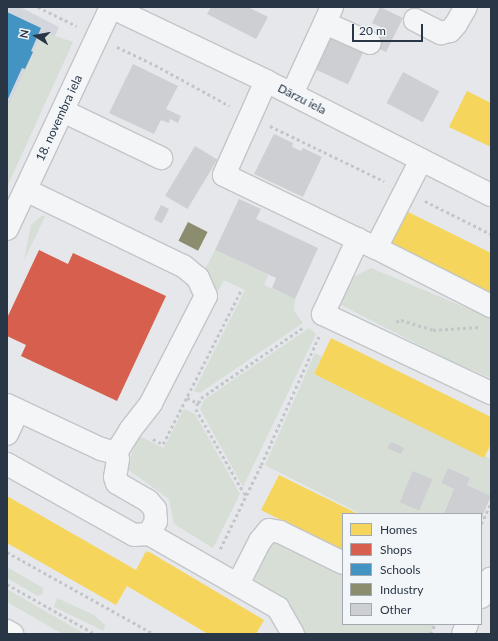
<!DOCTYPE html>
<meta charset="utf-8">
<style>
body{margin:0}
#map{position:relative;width:498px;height:641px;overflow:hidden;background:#e5e7ea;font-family:Lato,sans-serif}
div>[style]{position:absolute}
.built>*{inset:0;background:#d3d7dd}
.green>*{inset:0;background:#d6ded5}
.homes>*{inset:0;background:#f6d55c}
.shops>*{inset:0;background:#d6604d}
.schools>*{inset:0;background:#4393c3}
.industry>*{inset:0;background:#8c8c6e;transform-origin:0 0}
.building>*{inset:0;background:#cdcfd2;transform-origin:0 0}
.path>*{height:2.5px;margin-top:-1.25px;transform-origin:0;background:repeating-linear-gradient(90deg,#c3c6c9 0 3px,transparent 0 6px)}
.roads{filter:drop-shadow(1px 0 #c3c5c8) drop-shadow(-1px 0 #c3c5c8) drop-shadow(0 1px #c3c5c8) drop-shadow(0 -1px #c3c5c8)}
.minor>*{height:22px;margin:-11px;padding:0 11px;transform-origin:11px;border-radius:11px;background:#f4f5f6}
.major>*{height:22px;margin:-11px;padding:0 11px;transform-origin:11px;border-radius:11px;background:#f7f7f8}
span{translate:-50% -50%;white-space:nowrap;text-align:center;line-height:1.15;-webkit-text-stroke:4px #f3f6f9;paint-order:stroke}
.street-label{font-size:12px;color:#293645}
.frame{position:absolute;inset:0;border:8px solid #293645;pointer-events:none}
.legend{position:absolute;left:342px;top:513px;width:140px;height:112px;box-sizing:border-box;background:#f3f6f9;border:1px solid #a2a9b1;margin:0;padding:5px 7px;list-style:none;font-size:12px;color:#293645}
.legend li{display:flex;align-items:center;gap:8px;height:20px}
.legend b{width:20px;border:1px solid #a2a9b1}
.north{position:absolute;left:16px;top:16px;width:40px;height:40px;-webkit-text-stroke:3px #f3f6f9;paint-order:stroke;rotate:281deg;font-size:11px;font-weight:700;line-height:16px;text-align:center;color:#293645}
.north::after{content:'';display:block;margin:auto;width:14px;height:18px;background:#293645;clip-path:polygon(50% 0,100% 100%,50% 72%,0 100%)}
.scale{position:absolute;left:352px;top:24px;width:71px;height:18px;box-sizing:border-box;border:2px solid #293645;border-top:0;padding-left:5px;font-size:12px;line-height:14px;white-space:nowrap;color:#293645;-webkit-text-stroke:3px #f3f6f9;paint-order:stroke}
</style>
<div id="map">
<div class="built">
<div style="clip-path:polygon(7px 7px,20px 7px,59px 27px,7px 139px)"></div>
</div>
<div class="green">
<div style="clip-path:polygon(43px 32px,73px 42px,7px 187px,7px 109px)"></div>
<div style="clip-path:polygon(46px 215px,24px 260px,31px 225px,40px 217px)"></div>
<div style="clip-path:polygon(215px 250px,268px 275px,264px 285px,295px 299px,294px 311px,303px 323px,200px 393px,194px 391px,245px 290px,224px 280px,218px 291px,203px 273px)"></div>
<div style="clip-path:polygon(371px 268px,491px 318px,491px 378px,457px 364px,339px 304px,347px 280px)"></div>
<div style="clip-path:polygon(309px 328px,316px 334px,243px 487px,200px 409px,204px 400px)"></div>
<div style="clip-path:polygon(315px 353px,322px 357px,314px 374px,491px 459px,491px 496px,467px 485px,470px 478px,448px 468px,441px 483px,454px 489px,444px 512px,446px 514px,361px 514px,265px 465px)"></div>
<div style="clip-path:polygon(184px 409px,195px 414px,240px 494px,213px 548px,174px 524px,169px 499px,126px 468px,139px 436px,164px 448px)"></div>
<div style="clip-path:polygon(269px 530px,343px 563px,343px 624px,435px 624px,430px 634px,293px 634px,238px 584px)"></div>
<div style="clip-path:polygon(7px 567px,43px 588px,43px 594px,38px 596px,7px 578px)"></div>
<div style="clip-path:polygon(7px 589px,85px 634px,63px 634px,7px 602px)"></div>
<div style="clip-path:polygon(57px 598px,94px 615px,105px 625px,104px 631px,54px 607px)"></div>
</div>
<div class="homes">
<div style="clip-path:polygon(467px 91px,491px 103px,491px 147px,449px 127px)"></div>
<div style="clip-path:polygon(400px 208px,491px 253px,491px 296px,383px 243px)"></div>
<div style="clip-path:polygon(331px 338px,491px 417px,491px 444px,484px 458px,314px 374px)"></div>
<div style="clip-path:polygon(279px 475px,358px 514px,343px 514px,343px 551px,261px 510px)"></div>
<div style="clip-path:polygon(7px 496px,136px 570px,146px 551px,151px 553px,264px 620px,256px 634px,208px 634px,127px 586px,116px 605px,7px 543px)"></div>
</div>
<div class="shops">
<div style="clip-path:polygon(39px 250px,68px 264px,73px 253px,166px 296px,117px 401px,21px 356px,26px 345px,7px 336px,7px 318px)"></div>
</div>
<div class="schools">
<div style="clip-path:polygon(7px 12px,41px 28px,31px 51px,33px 52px,25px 69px,22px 68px,7px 101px)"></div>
</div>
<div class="industry">
<div style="left:188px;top:222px;width:22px;height:21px;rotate:27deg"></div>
</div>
<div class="building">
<div style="clip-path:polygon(211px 7px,248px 7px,268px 17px,256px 39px,207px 14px)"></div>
<div style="clip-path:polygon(380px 7px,403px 18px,386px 52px,375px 47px,385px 29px,372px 23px)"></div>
<div style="left:327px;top:35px;width:40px;height:36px;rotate:25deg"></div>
<div style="clip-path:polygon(133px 64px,178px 86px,166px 109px,181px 116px,178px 123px,170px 119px,169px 123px,161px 120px,154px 134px,109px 113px)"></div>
<div style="left:403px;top:72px;width:41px;height:35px;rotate:28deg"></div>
<div style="clip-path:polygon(274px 134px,293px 143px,292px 147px,301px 151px,303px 148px,322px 157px,303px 197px,254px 174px)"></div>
<div style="left:195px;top:146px;width:26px;height:58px;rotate:31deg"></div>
<div style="clip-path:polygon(239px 199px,261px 209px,256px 219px,318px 248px,295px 299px,272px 288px,276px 278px,215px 250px)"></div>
<div style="left:161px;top:205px;width:9px;height:16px;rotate:27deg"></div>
<div style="clip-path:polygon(391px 442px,404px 448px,401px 454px,387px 448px)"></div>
<div style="clip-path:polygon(448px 468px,470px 478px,467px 485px,491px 496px,481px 519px,481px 514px,444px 513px,454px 489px,441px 483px)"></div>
<div style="left:413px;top:471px;width:21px;height:34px;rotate:23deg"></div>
</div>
<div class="path">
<div style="left:38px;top:7px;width:43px;rotate:26deg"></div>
<div style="left:117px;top:47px;width:42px;rotate:25.3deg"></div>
<div style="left:155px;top:65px;width:85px;rotate:28.7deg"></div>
<div style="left:270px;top:126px;width:127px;rotate:25.8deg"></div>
<div style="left:425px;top:201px;width:74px;rotate:26.6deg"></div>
<div style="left:396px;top:322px;width:5px;rotate:-22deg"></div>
<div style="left:401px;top:320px;width:34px;rotate:17deg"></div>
<div style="left:433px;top:330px;width:46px;rotate:-3.7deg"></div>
<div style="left:187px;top:398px;width:12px;rotate:24deg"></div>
<div style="left:198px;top:403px;width:6px;rotate:-59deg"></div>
<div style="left:201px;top:398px;width:125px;rotate:-34.6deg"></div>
<div style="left:198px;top:403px;width:6px;rotate:108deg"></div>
<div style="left:196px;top:409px;width:97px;rotate:60.3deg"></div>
<div style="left:244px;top:493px;width:4px;rotate:34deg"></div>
<div style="left:153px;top:439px;width:11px;rotate:27deg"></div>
<div style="left:163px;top:444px;width:173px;rotate:-63.1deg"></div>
<div style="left:481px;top:524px;width:23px;rotate:-65deg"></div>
<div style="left:220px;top:549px;width:93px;rotate:-64deg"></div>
<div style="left:261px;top:465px;width:141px;rotate:-65.8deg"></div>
<div style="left:7px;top:552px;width:168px;rotate:29.2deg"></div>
<div style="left:7px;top:584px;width:101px;rotate:29.6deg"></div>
<div style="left:430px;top:634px;width:11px;rotate:-63deg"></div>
</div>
<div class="roads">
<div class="minor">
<div style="left:111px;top:7px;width:172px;rotate:25.5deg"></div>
<div style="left:266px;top:81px;width:252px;rotate:26.9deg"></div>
<div style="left:415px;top:20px;width:29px;rotate:27deg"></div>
<div style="left:441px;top:33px;width:9px;rotate:-13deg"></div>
<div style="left:450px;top:31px;width:9px;rotate:-49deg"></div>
<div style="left:456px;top:24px;width:20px;rotate:-60deg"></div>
<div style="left:325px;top:23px;width:49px;rotate:24deg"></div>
<div style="left:266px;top:81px;width:103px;rotate:114.1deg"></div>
<div style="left:224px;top:175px;width:169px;rotate:25.7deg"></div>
<div style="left:376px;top:248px;width:99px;rotate:-62.9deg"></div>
<div style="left:292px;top:94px;width:96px;rotate:-65.3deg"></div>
<div style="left:63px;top:111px;width:109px;rotate:25.6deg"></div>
<div style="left:7px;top:229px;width:245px;rotate:-64.9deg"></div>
<div style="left:358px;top:239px;width:83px;rotate:115deg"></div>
<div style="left:323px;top:314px;width:186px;rotate:25.2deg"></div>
<div style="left:376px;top:248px;width:129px;rotate:26.8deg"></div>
<div style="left:7px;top:405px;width:104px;rotate:25.1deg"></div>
<div style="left:101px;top:449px;width:16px;rotate:15deg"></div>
<div style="left:116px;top:453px;width:28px;rotate:-58deg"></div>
<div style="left:131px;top:429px;width:33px;rotate:-52deg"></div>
<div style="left:151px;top:403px;width:120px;rotate:-62.8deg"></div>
<div style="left:206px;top:296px;width:20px;rotate:-114deg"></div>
<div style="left:198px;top:278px;width:19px;rotate:-141deg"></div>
<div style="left:183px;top:266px;width:174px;rotate:-154.2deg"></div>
<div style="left:7px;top:434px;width:26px;rotate:-65deg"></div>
<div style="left:116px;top:453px;width:6px;rotate:72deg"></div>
<div style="left:118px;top:459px;width:18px;rotate:99deg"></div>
<div style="left:115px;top:477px;width:6px;rotate:72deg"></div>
<div style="left:117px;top:483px;width:36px;rotate:30deg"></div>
<div style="left:148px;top:501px;width:11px;rotate:49deg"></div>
<div style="left:155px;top:509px;width:12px;rotate:85deg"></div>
<div style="left:156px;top:521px;width:15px;rotate:118deg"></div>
<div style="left:7px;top:464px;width:145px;rotate:29.2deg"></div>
<div style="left:134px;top:535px;width:15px;rotate:-4deg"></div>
<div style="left:149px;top:534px;width:149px;rotate:29.8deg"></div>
<div style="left:278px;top:608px;width:30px;rotate:60deg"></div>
<div style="left:238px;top:584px;width:48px;rotate:-62.9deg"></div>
<div style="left:260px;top:541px;width:14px;rotate:-51deg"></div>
<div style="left:269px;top:530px;width:11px;rotate:10deg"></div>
<div style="left:280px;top:532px;width:70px;rotate:26.2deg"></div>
<div style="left:481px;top:597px;width:21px;rotate:-62deg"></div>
<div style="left:463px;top:634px;width:11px;rotate:-68deg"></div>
</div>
<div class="major">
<div style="left:7px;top:631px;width:6px;rotate:31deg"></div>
</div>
</div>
<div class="street-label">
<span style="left:302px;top:99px;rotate:27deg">Dārzu iela</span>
<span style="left:59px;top:118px;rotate:-65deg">18. novembra iela</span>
</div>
<div class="frame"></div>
<ul class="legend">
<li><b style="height:11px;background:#f6d55c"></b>Homes</li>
<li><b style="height:11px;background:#d6604d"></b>Shops</li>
<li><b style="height:11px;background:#4393c3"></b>Schools</li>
<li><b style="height:11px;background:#8c8c6e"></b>Industry</li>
<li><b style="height:11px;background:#cdcfd2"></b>Other</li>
</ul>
<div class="north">N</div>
<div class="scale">20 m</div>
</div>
